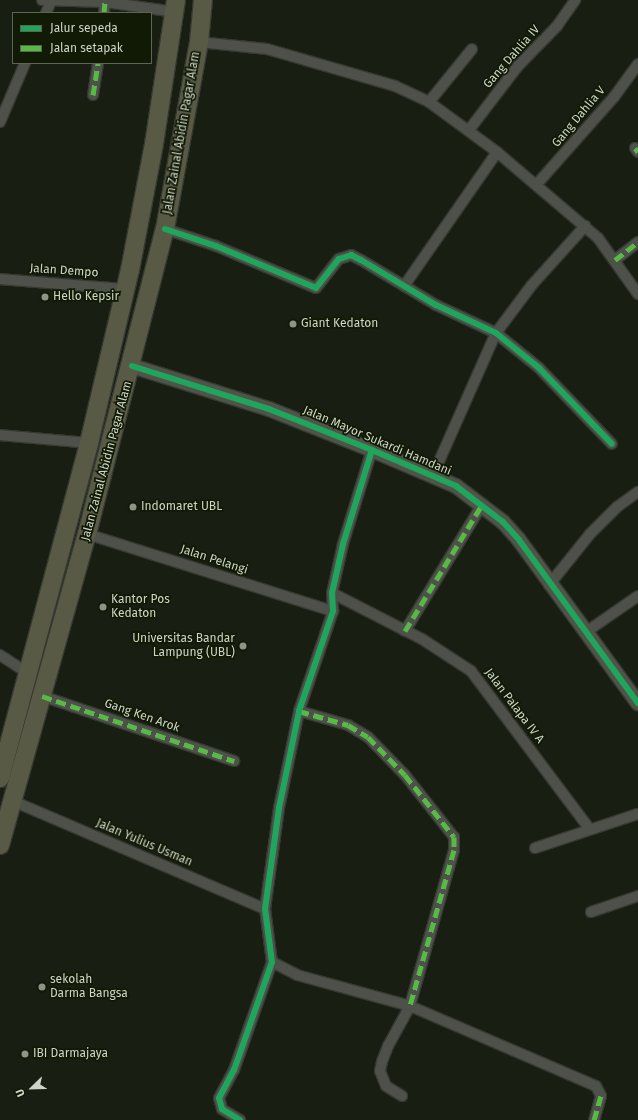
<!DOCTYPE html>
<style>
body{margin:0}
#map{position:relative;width:638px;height:1120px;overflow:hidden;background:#191e13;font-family:"Fira Sans",sans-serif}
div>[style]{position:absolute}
.roads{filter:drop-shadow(1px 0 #353931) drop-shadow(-1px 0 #353931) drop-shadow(0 1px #353931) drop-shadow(0 -1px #353931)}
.street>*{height:10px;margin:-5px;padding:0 5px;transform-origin:5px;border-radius:5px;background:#4d5149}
.secondary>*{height:14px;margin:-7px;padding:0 7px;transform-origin:7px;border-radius:7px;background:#505448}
.highway>*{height:18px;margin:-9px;padding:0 9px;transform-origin:9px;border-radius:9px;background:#585a46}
.quiet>*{height:5px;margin-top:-2.5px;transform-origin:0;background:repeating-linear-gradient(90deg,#58b947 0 10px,transparent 0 15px)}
.cycleway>*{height:6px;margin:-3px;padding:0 3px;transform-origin:3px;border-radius:3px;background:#20a55d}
.dots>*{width:11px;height:11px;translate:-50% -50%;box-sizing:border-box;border:2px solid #111a05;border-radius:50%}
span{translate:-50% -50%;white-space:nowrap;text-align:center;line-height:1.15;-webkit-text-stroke:3.5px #111a05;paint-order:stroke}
.street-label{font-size:12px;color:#ced4c7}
.poi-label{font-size:12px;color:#ced4c7}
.left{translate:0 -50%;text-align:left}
.right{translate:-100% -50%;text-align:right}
.legend{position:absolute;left:12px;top:12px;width:140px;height:52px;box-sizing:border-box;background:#111a05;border:1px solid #5d6453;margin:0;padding:5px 7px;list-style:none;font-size:12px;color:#ced4c7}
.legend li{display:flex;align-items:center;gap:8px;height:20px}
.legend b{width:20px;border:1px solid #5d6453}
.north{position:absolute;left:12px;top:1068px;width:40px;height:40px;-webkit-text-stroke:3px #111a05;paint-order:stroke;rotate:247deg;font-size:11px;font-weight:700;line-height:16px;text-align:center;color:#ced4c7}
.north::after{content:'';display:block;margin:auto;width:14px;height:18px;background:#ced4c7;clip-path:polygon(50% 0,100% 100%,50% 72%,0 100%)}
</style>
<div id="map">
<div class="roads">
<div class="street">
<div style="left:42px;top:0;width:63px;rotate:1.8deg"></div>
<div style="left:105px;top:2px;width:71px;rotate:8.1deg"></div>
<div style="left:46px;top:13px;width:13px;rotate:-67deg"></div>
<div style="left:104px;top:13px;width:11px;rotate:-85deg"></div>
<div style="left:199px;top:42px;width:68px;rotate:5.9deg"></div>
<div style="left:267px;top:49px;width:133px;rotate:16.1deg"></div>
<div style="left:395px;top:86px;width:38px;rotate:25deg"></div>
<div style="left:429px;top:102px;width:84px;rotate:36.3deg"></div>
<div style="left:497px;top:152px;width:133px;rotate:40.4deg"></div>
<div style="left:598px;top:238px;width:69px;rotate:54.5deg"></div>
<div style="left:93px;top:95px;width:32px;rotate:-81deg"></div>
<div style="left:429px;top:102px;width:68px;rotate:-50.9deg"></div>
<div style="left:0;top:122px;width:64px;rotate:-67deg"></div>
<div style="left:469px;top:130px;width:81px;rotate:-52.6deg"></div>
<div style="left:518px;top:66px;width:56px;rotate:-45.7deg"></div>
<div style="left:557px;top:26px;width:32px;rotate:-55deg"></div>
<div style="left:635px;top:148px;width:5px;rotate:53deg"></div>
<div style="left:537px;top:184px;width:116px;rotate:-48.5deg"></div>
<div style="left:614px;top:97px;width:41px;rotate:-54deg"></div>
<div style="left:165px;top:229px;width:54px;rotate:18.4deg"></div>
<div style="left:216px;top:246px;width:108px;rotate:22.8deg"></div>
<div style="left:316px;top:288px;width:37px;rotate:-52deg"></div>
<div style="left:339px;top:259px;width:13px;rotate:-18deg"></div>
<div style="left:351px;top:255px;width:11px;rotate:27deg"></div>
<div style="left:361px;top:260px;width:87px;rotate:31deg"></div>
<div style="left:436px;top:305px;width:66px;rotate:25deg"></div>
<div style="left:496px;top:333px;width:55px;rotate:39.1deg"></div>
<div style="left:539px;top:368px;width:105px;rotate:46.2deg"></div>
<div style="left:615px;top:260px;width:29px;rotate:-38deg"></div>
<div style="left:0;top:279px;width:125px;rotate:4.6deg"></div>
<div style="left:404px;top:286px;width:163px;rotate:-55.2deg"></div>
<div style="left:0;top:435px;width:89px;rotate:5.1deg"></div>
<div style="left:433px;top:475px;width:155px;rotate:-66.1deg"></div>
<div style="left:496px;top:333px;width:59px;rotate:-53.3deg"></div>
<div style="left:531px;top:286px;width:81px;rotate:-48deg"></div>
<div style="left:87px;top:534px;width:258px;rotate:17.4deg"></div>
<div style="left:549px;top:585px;width:65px;rotate:-51.2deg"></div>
<div style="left:590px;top:534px;width:38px;rotate:-45deg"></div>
<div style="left:617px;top:507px;width:26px;rotate:-36deg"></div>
<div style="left:332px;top:593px;width:101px;rotate:27.1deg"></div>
<div style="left:422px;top:639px;width:59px;rotate:33.1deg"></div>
<div style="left:471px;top:671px;width:196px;rotate:53.1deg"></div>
<div style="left:405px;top:631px;width:148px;rotate:-58.6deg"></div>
<div style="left:586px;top:632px;width:63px;rotate:-34.7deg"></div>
<div style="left:0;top:655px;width:33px;rotate:33deg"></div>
<div style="left:42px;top:696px;width:203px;rotate:18.7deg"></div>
<div style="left:299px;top:711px;width:51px;rotate:15.9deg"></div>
<div style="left:348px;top:725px;width:23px;rotate:31deg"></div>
<div style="left:368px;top:737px;width:53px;rotate:45.8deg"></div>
<div style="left:405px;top:775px;width:79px;rotate:51.7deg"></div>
<div style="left:454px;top:837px;width:13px;rotate:90deg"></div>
<div style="left:454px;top:850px;width:162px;rotate:105.8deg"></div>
<div style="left:410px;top:1006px;width:46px;rotate:118.8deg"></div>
<div style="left:388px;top:1046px;width:17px;rotate:111deg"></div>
<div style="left:382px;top:1062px;width:9px;rotate:103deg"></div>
<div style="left:380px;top:1071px;width:16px;rotate:68deg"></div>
<div style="left:386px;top:1086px;width:19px;rotate:32deg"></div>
<div style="left:13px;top:801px;width:274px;rotate:23.2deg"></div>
<div style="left:535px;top:848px;width:108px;rotate:-18.3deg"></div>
<div style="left:591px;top:912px;width:50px;rotate:-18.8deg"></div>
<div style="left:272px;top:962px;width:28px;rotate:27deg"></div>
<div style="left:297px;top:975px;width:117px;rotate:15.3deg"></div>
<div style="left:410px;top:1006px;width:202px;rotate:23.3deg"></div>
<div style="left:596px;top:1086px;width:11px;rotate:63deg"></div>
<div style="left:601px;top:1096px;width:25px;rotate:106deg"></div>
<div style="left:240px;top:1120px;width:21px;rotate:-149deg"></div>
<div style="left:222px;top:1109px;width:11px;rotate:-105deg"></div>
<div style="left:219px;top:1098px;width:32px;rotate:-62deg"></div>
<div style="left:234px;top:1070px;width:114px;rotate:-70.6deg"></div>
<div style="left:272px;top:962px;width:53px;rotate:-97.5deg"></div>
<div style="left:265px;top:909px;width:102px;rotate:-82.1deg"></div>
<div style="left:279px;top:808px;width:99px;rotate:-78.3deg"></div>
<div style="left:299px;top:711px;width:106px;rotate:-71.2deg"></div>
<div style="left:333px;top:611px;width:18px;rotate:-93deg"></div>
<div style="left:332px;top:593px;width:50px;rotate:-77.3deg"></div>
<div style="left:343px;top:544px;width:98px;rotate:-72.9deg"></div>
</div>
<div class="secondary">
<div style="left:132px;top:366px;width:144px;rotate:17.4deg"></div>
<div style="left:269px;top:409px;width:111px;rotate:21.7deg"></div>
<div style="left:372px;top:450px;width:91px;rotate:23.2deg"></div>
<div style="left:456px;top:486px;width:59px;rotate:37.5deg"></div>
<div style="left:503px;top:522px;width:24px;rotate:48deg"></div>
<div style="left:519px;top:540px;width:202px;rotate:53.9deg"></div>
</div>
<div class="highway">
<div style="left:0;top:778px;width:347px;rotate:-75.1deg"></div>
<div style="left:89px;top:443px;width:178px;rotate:-76.7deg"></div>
<div style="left:130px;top:270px;width:128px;rotate:-79.2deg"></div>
<div style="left:154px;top:144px;width:146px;rotate:-81.3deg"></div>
<div style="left:0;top:845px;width:323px;rotate:-74.4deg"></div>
<div style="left:87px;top:534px;width:315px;rotate:-75.7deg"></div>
<div style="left:165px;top:229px;width:190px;rotate:-79.7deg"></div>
<div style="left:199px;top:42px;width:42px;rotate:-84.6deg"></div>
</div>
</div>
<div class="quiet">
<div style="left:104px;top:13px;width:11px;rotate:-85deg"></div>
<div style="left:93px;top:95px;width:32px;rotate:-81deg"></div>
<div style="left:635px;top:148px;width:5px;rotate:53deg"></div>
<div style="left:615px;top:260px;width:29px;rotate:-38deg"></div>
<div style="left:405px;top:631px;width:148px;rotate:-58.6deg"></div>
<div style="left:42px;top:696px;width:203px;rotate:18.7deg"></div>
<div style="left:299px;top:711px;width:51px;rotate:15.9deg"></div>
<div style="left:348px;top:725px;width:23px;rotate:31deg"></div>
<div style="left:368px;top:737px;width:53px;rotate:45.8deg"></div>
<div style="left:405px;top:775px;width:79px;rotate:51.7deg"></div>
<div style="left:454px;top:837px;width:13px;rotate:90deg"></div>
<div style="left:454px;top:850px;width:162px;rotate:105.8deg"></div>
<div style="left:594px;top:1120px;width:25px;rotate:-74deg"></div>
</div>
<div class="cycleway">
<div style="left:165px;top:229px;width:54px;rotate:18.4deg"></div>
<div style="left:216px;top:246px;width:108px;rotate:22.8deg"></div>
<div style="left:316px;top:288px;width:37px;rotate:-52deg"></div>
<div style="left:339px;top:259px;width:13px;rotate:-18deg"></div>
<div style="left:351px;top:255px;width:11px;rotate:27deg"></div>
<div style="left:361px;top:260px;width:87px;rotate:31deg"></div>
<div style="left:436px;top:305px;width:66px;rotate:25deg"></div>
<div style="left:496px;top:333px;width:55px;rotate:39.1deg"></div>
<div style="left:539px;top:368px;width:105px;rotate:46.2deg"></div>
<div style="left:132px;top:366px;width:144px;rotate:17.4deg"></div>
<div style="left:269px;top:409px;width:111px;rotate:21.7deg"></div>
<div style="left:372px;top:450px;width:91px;rotate:23.2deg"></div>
<div style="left:456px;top:486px;width:59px;rotate:37.5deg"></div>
<div style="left:503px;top:522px;width:24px;rotate:48deg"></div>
<div style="left:519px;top:540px;width:202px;rotate:53.9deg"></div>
<div style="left:240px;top:1120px;width:21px;rotate:-149deg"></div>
<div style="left:222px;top:1109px;width:11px;rotate:-105deg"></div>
<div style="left:219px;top:1098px;width:32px;rotate:-62deg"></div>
<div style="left:234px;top:1070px;width:114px;rotate:-70.6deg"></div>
<div style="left:272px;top:962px;width:53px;rotate:-97.5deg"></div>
<div style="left:265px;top:909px;width:102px;rotate:-82.1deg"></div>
<div style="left:279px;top:808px;width:99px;rotate:-78.3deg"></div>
<div style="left:299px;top:711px;width:106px;rotate:-71.2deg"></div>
<div style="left:333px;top:611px;width:18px;rotate:-93deg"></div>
<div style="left:332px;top:593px;width:50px;rotate:-77.3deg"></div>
<div style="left:343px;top:544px;width:98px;rotate:-72.9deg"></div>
</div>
<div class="dots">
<div style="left:45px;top:297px;background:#8f9488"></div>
<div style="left:293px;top:324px;background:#8f9488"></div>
<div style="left:133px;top:507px;background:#8f9488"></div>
<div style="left:103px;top:607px;background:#8f9488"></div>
<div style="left:243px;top:646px;background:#8f9488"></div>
<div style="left:42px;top:987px;background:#8f9488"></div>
<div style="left:25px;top:1054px;background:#8f9488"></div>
</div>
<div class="street-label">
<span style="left:512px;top:57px;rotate:-49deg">Gang Dahlia IV</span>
<span style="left:579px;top:117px;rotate:-50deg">Gang Dahlia V</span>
<span style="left:182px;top:133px;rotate:-80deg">Jalan Zainal Abidin Pagar Alam</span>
<span style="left:64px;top:271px;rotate:4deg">Jalan Dempo</span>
<span style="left:377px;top:441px;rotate:23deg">Jalan Mayor Sukardi Hamdani</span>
<span style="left:107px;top:461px;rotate:-75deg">Jalan Zainal Abidin Pagar Alam</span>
<span style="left:214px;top:560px;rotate:18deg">Jalan Pelangi</span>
<span style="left:514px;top:706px;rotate:53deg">Jalan Palapa IV A</span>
<span style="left:142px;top:716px;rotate:19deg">Gang Ken Arok</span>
<span style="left:144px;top:843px;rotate:23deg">Jalan Yulius Usman</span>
</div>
<div class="poi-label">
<span class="left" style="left:53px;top:297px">Hello Kepsir</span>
<span class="left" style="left:301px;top:324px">Giant Kedaton</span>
<span class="left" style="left:141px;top:507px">Indomaret UBL</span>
<span class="left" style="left:111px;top:607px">Kantor Pos<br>Kedaton</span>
<span class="right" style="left:235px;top:646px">Universitas Bandar<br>Lampung (UBL)</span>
<span class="left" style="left:50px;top:987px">sekolah<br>Darma Bangsa</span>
<span class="left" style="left:33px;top:1054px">IBI Darmajaya</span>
</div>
<ul class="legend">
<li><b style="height:5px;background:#20a55d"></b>Jalur sepeda</li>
<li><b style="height:5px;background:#58b947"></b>Jalan setapak</li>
</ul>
<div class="north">U</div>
</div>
